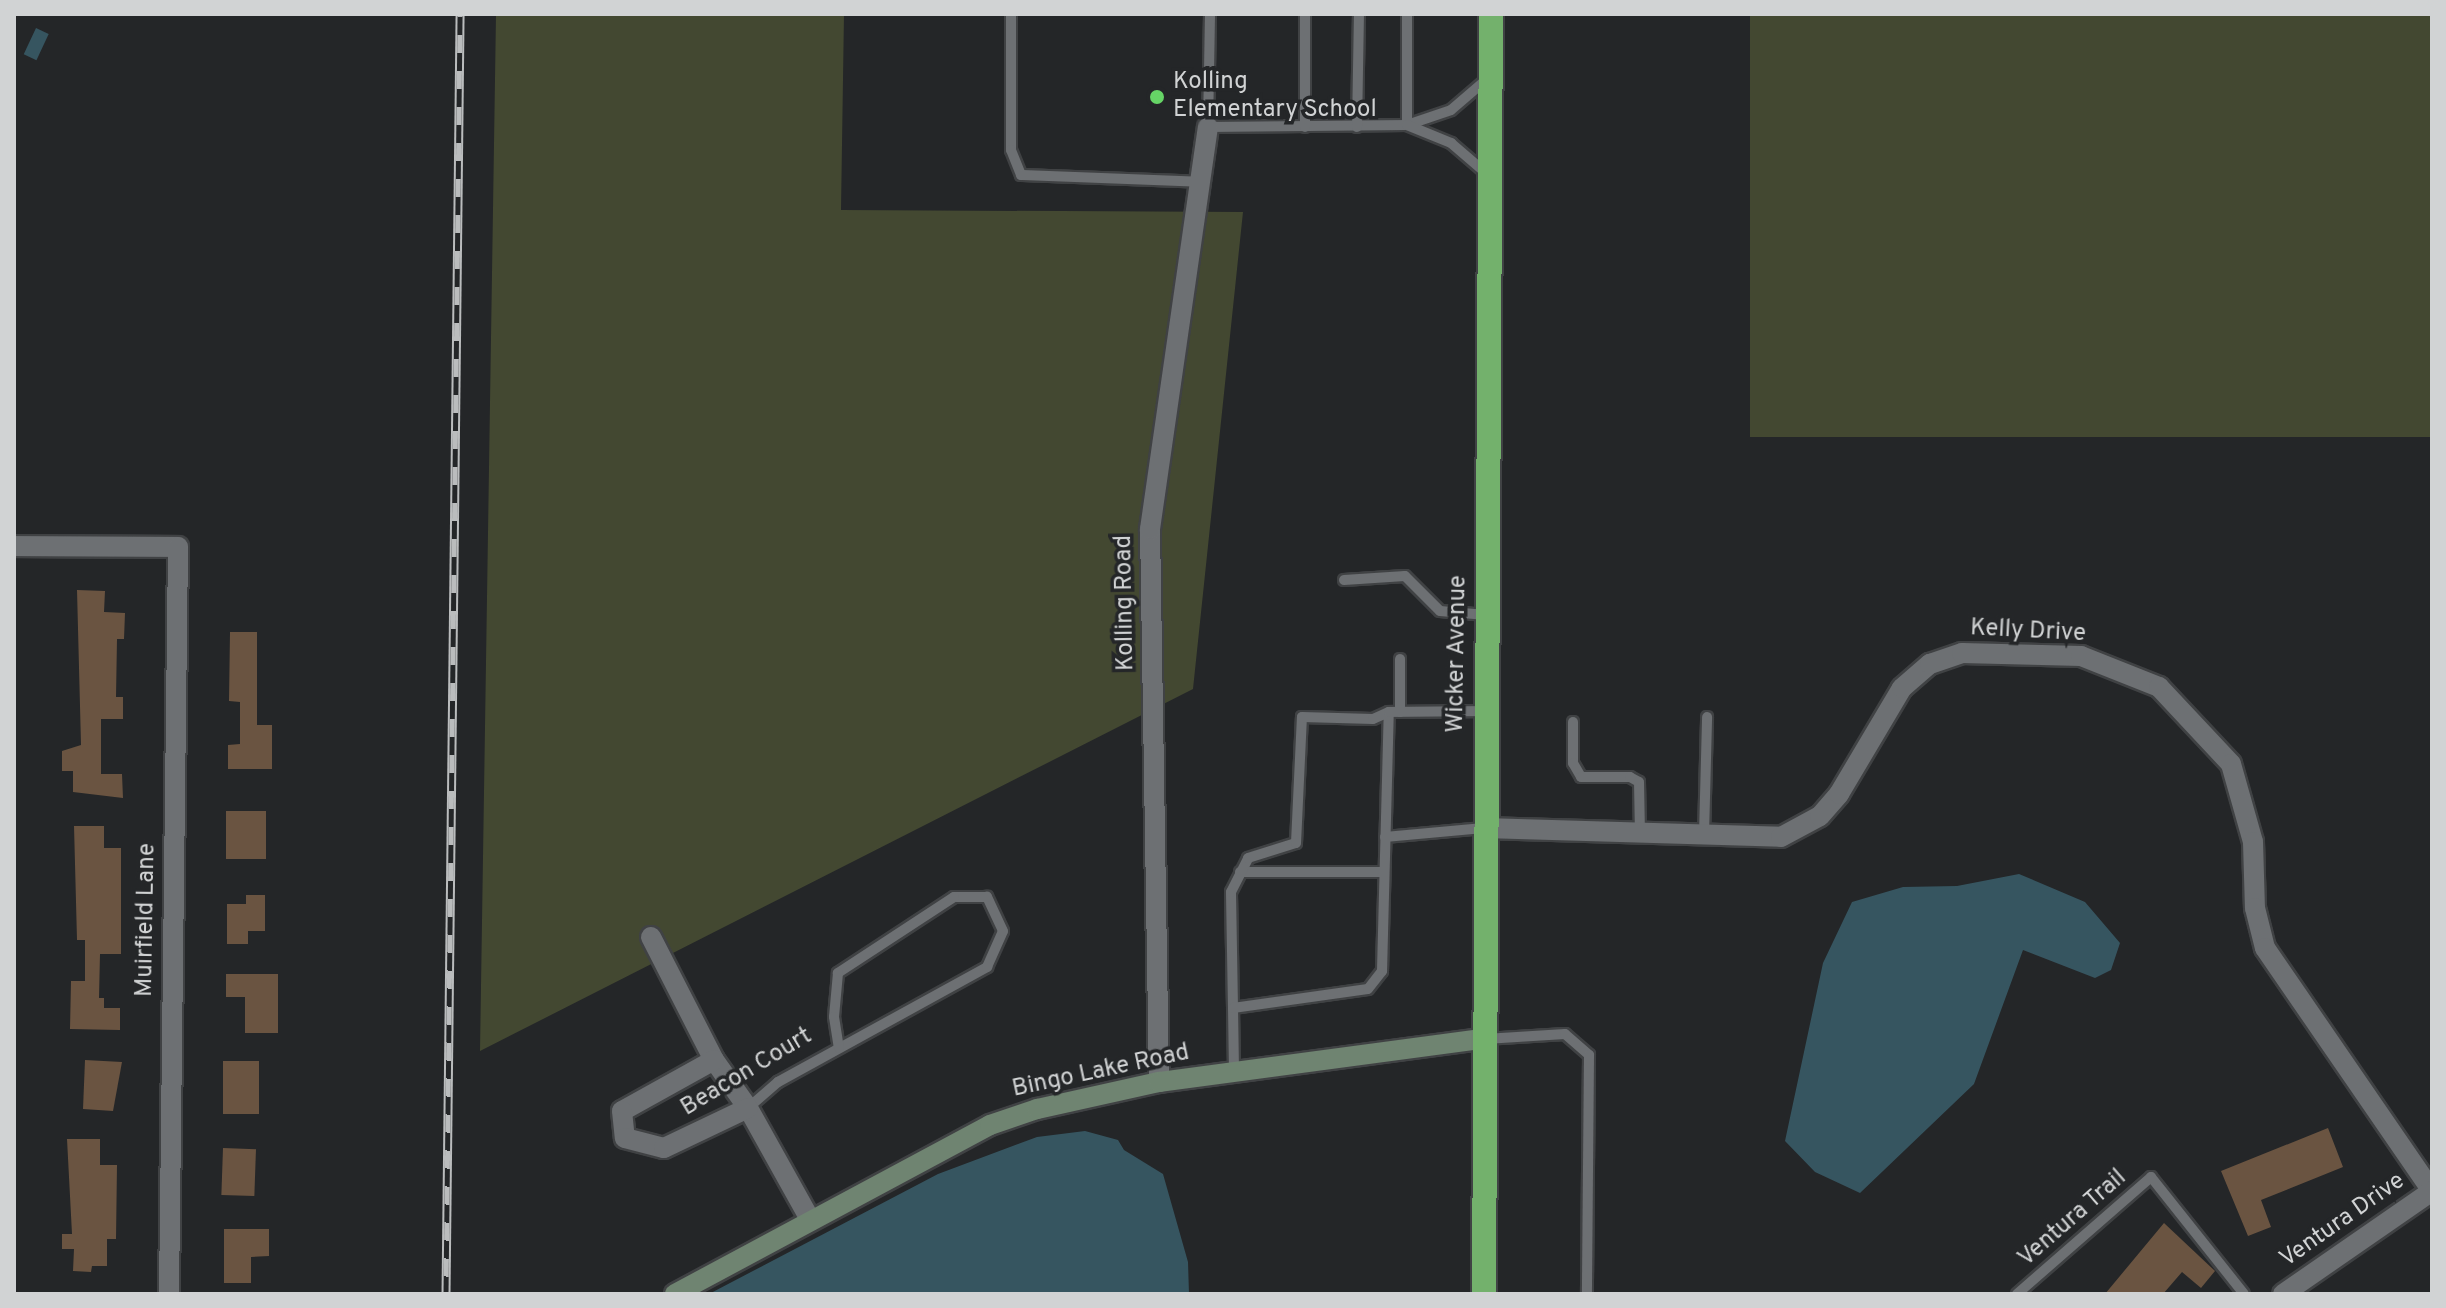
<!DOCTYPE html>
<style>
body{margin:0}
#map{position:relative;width:2446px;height:1308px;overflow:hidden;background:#242628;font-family:Overpass,sans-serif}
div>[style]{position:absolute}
.green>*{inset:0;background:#434831;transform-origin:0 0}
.water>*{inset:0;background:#365560;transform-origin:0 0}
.building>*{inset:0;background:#6a5441;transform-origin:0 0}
.roads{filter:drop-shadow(2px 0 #404244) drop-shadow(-2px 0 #404244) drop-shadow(0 2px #404244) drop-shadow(0 -2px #404244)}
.lane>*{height:10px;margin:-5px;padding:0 5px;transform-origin:5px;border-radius:5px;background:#6d7073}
.street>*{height:20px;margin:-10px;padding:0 10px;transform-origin:10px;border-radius:10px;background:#6d7073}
.secondary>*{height:20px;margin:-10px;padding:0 10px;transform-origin:10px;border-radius:10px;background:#6f8471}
.highway>*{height:24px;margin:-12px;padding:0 12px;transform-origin:12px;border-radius:12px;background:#73b16c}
.rail>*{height:9px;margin-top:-4.5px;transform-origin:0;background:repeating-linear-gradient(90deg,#242628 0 18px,#babcbd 0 36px);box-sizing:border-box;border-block:2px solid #babcbd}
.dots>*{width:22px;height:22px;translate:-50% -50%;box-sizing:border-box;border:4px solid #242628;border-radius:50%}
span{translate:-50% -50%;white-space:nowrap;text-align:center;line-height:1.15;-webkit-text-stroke:7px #242628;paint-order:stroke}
.poi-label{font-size:24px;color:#d1d3d4}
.left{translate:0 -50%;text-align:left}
.street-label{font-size:24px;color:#d1d3d4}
.frame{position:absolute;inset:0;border:16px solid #d1d3d4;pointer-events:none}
</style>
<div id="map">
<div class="green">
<div style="clip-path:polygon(496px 14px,844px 14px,841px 210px,1243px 212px,1193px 689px,480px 1051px)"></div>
<div style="left:1750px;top:14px;width:682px;height:423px"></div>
</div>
<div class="water">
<div style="left:36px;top:28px;width:14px;height:29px;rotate:25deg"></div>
<div style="clip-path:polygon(2019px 874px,2085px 902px,2120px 943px,2111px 970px,2095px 978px,2023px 950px,1974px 1084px,1860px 1193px,1815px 1172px,1785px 1141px,1823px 963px,1852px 902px,1903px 887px,1957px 886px)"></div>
<div style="clip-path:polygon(1085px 1131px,1118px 1140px,1124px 1150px,1163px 1174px,1188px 1262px,1189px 1294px,709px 1294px,938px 1174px,1037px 1137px)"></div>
</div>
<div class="building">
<div style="clip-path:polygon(77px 590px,105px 591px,104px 612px,125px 613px,124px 639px,117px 639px,116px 697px,123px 697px,123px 719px,101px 719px,101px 774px,122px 774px,123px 798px,73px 792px,73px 771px,62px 771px,62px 751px,81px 745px)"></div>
<div style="clip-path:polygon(230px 632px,257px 632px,257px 725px,272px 725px,272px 769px,228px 769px,228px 745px,240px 744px,240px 702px,229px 701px)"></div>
<div style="left:226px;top:811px;width:40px;height:48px"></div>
<div style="clip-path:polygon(74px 826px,104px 826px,104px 848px,121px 848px,121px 954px,100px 954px,99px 998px,104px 998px,104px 1008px,120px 1008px,120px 1030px,70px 1029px,71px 981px,85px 981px,85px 940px,77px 940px)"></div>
<div style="clip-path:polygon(246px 895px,265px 895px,265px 931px,248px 931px,248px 944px,227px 944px,227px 904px,246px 904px)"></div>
<div style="clip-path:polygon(226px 974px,278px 974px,278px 1033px,245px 1033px,245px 997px,226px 997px)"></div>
<div style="clip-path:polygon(85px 1060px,122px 1062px,113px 1111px,83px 1109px)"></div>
<div style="left:223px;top:1061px;width:36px;height:53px"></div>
<div style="clip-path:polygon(2328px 1128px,2343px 1167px,2261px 1200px,2271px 1227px,2248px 1236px,2221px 1171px)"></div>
<div style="clip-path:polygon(67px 1139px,100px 1139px,100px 1165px,117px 1165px,116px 1239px,107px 1239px,107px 1266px,92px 1266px,91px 1272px,73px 1271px,74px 1249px,62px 1249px,62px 1234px,72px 1234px)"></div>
<div style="left:223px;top:1148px;width:33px;height:47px;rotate:2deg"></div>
<div style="clip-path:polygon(2164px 1223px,2215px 1271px,2201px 1288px,2182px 1272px,2163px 1294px,2105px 1294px)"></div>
<div style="clip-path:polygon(224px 1229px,269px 1229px,269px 1256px,251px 1257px,251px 1283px,224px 1283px)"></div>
</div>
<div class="roads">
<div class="lane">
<div style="left:1011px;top:14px;width:136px;rotate:90deg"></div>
<div style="left:1011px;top:150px;width:27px;rotate:68deg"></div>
<div style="left:1021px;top:175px;width:180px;rotate:2.2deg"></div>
<div style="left:1210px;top:14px;width:113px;rotate:91deg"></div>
<div style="left:1208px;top:127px;width:199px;rotate:-0.6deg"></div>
<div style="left:1407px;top:125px;width:46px;rotate:-18.8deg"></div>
<div style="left:1451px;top:110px;width:48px;rotate:-40.7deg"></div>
<div style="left:1407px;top:125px;width:111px;rotate:-90deg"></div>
<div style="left:1407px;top:125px;width:48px;rotate:22.2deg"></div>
<div style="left:1451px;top:143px;width:46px;rotate:40.6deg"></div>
<div style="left:1305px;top:127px;width:113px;rotate:-90deg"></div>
<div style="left:1357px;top:127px;width:113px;rotate:-89deg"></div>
<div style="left:1344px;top:580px;width:61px;rotate:-3.8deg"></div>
<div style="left:1405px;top:576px;width:49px;rotate:45deg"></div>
<div style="left:1440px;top:611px;width:46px;rotate:5deg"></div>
<div style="left:1400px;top:659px;width:53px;rotate:90deg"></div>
<div style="left:1573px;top:722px;width:41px;rotate:90deg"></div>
<div style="left:1573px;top:763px;width:16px;rotate:60deg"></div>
<div style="left:1581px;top:777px;width:49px"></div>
<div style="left:1630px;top:777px;width:10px;rotate:29deg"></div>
<div style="left:1639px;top:782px;width:51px;rotate:88.9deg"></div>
<div style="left:1704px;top:835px;width:118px;rotate:-88.5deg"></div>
<div style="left:1385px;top:837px;width:99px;rotate:-5.2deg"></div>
<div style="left:1240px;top:872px;width:144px"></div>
<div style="left:1233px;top:1008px;width:116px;rotate:-91deg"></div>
<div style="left:1231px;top:892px;width:38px;rotate:-63deg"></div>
<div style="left:1248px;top:858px;width:50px;rotate:-17.4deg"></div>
<div style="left:1296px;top:843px;width:126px;rotate:-87.3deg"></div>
<div style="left:1302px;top:717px;width:71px;rotate:1.6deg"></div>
<div style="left:1373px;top:719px;width:17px;rotate:-24deg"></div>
<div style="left:1485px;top:1039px;width:80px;rotate:-3.6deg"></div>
<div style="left:1565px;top:1034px;width:32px;rotate:41deg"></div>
<div style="left:1589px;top:1055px;width:239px;rotate:90.5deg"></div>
<div style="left:1234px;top:1071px;width:63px;rotate:-90.9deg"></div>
<div style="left:1233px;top:1008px;width:136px;rotate:-8deg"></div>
<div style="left:1368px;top:989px;width:23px;rotate:-52deg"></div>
<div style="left:1382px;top:971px;width:259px;rotate:-88.5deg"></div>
<div style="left:1389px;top:712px;width:96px;rotate:-0.6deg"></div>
<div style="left:748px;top:1108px;width:40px;rotate:-41deg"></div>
<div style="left:778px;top:1082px;width:239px;rotate:-28.8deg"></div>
<div style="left:987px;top:967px;width:39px;rotate:-66deg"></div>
<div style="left:1003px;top:931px;width:38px;rotate:-115deg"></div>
<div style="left:987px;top:897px;width:33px;rotate:180deg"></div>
<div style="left:954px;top:897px;width:139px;rotate:146.8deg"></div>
<div style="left:838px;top:973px;width:44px;rotate:95.2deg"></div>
<div style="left:834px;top:1017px;width:31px;rotate:81deg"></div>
<div style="left:2017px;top:1294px;width:178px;rotate:-41.1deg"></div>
<div style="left:2151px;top:1177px;width:149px;rotate:51.5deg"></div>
</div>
<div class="street">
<div style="left:14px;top:546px;width:164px;rotate:0.3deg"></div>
<div style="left:178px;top:547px;width:747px;rotate:90.69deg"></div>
<div style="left:1484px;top:828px;width:297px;rotate:1.7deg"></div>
<div style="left:1781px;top:837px;width:44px;rotate:-28.3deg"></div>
<div style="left:1820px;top:816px;width:29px;rotate:-49deg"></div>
<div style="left:1839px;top:794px;width:123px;rotate:-59.3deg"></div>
<div style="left:1902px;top:688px;width:37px;rotate:-41deg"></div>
<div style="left:1930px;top:664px;width:34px;rotate:-19deg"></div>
<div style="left:1962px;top:653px;width:119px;rotate:1.4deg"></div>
<div style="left:2081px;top:656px;width:84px;rotate:21.7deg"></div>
<div style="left:2159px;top:687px;width:105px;rotate:46.9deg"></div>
<div style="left:2231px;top:764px;width:81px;rotate:74.2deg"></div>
<div style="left:2253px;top:842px;width:66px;rotate:88.3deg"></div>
<div style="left:2255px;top:908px;width:41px;rotate:76deg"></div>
<div style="left:2265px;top:948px;width:295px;rotate:55.5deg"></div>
<div style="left:2432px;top:1191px;width:181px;rotate:145.3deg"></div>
<div style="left:651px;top:937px;width:138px;rotate:62.9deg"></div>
<div style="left:714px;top:1060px;width:59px;rotate:54.7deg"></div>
<div style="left:748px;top:1108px;width:129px;rotate:60.9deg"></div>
<div style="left:714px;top:1060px;width:105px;rotate:151deg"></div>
<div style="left:622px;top:1111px;width:27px;rotate:84deg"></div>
<div style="left:625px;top:1138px;width:40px;rotate:14.4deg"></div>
<div style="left:664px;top:1148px;width:93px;rotate:-25.5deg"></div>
<div style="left:1159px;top:1082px;width:553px;rotate:-90.93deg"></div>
<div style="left:1150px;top:529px;width:406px;rotate:-81.8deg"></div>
</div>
<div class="secondary">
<div style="left:675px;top:1294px;width:357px;rotate:-28.2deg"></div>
<div style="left:990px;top:1125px;width:50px;rotate:-18.8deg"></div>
<div style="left:1037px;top:1109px;width:125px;rotate:-12.5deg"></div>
<div style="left:1159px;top:1082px;width:327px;rotate:-7.6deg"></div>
</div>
<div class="highway">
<div style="left:1484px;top:1294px;width:1280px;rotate:-89.69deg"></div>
</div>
</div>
<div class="rail">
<div style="left:446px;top:1294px;width:1280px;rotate:-89.37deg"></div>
</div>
<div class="dots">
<div style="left:1157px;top:97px;background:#66d466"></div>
</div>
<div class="poi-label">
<span class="left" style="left:1173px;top:97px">Kolling<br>Elementary School</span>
</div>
<div class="street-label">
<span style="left:1126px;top:603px;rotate:-91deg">Kolling Road</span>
<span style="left:2028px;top:632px;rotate:3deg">Kelly Drive</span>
<span style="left:1458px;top:654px;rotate:-89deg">Wicker Avenue</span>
<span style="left:147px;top:920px;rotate:-89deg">Muirfield Lane</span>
<span style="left:1101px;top:1072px;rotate:-12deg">Bingo Lake Road</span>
<span style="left:747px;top:1073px;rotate:-31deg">Beacon Court</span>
<span style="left:2073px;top:1219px;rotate:-41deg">Ventura Trail</span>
<span style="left:2343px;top:1221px;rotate:-35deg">Ventura Drive</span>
</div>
<div class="frame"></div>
</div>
